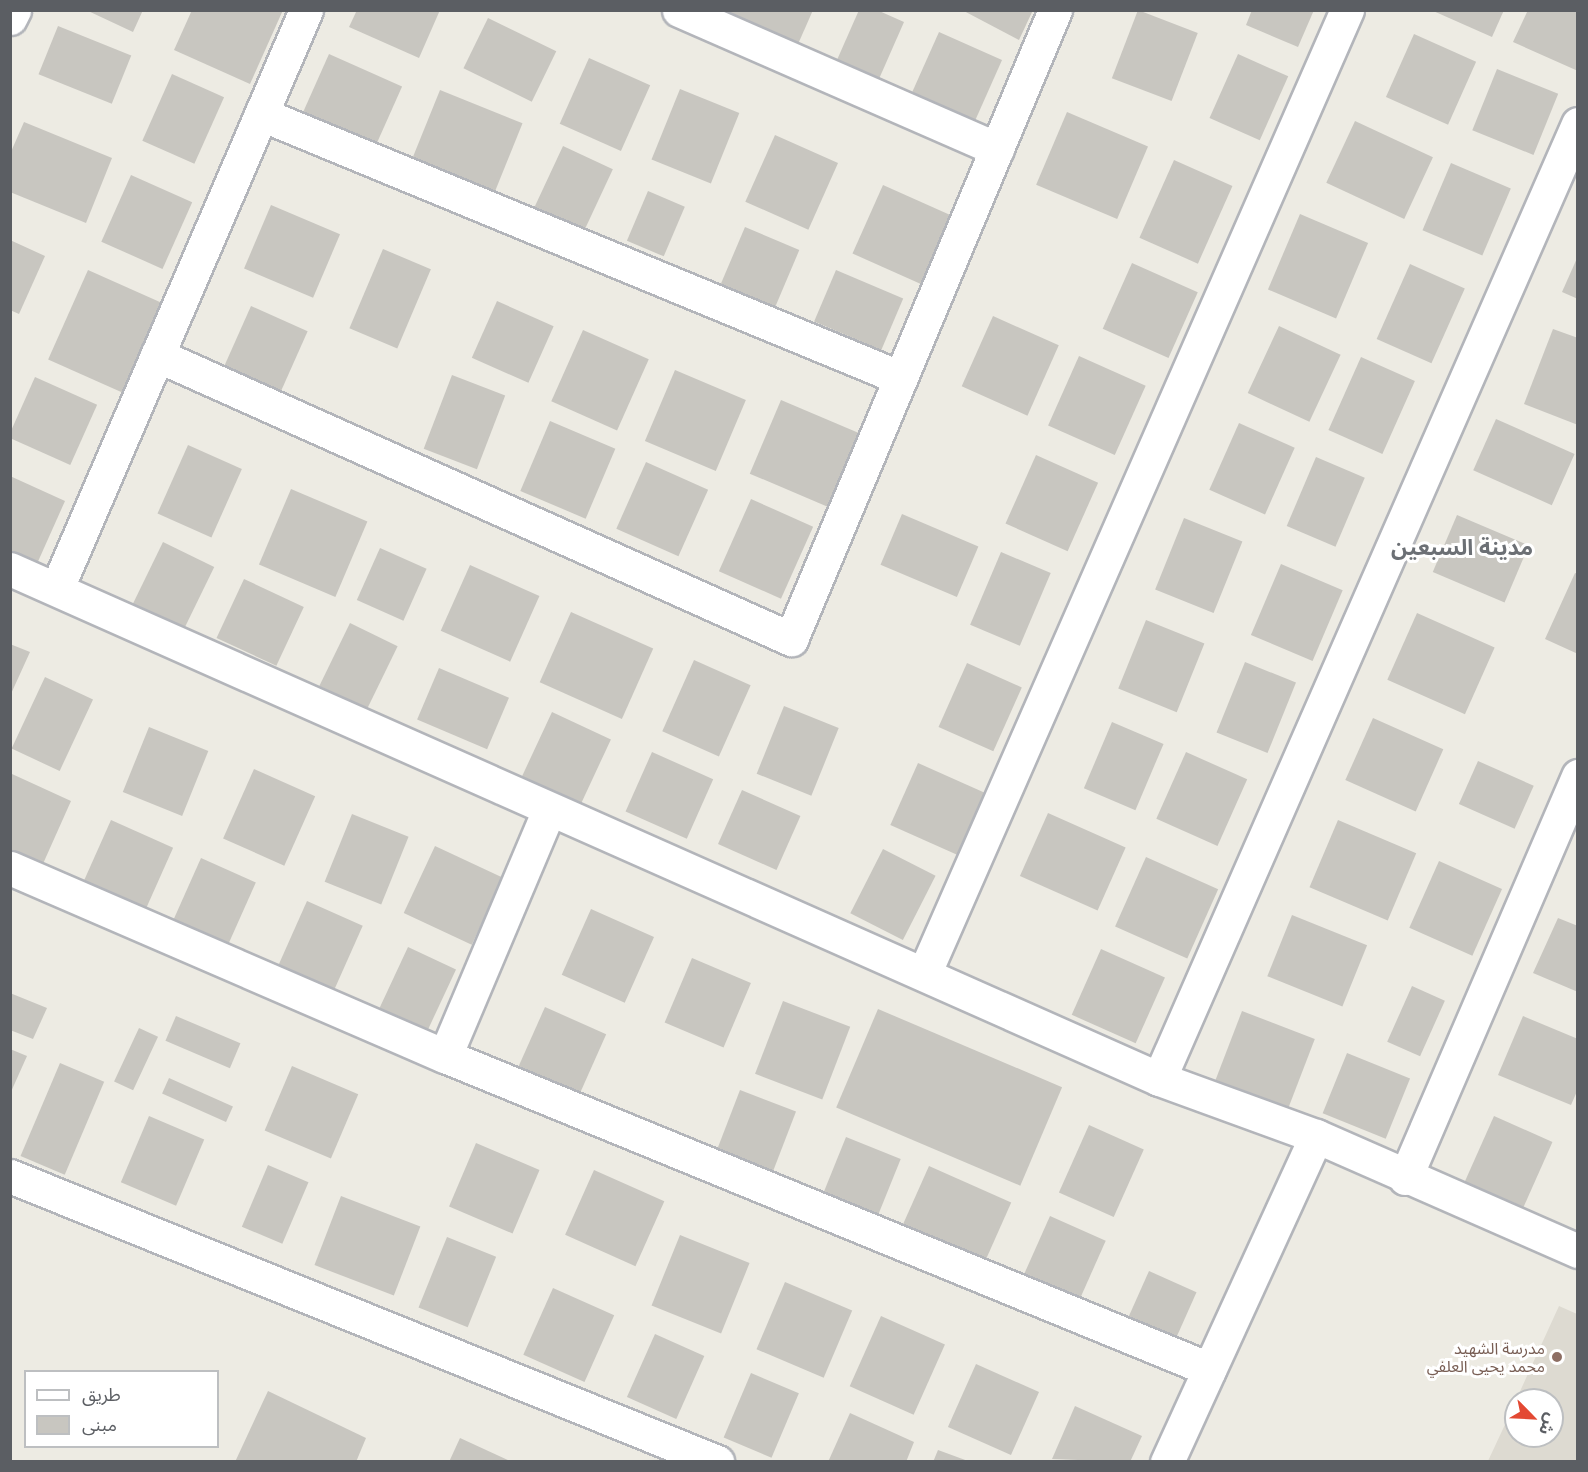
<!DOCTYPE html>
<meta charset="utf-8">
<style>
body{margin:0}
#map{position:relative;width:1588px;height:1472px;overflow:hidden;background:#edebe3;font-family:"Noto Sans","Noto Sans Arabic",sans-serif}
div>[style]{position:absolute}
.education>*{inset:0;background:#dddad1}
.building>*{inset:0;background:#c8c6c0;transform-origin:0 0}
.roads{filter:drop-shadow(2px 0 #b3b5ba) drop-shadow(-2px 0 #b3b5ba) drop-shadow(0 2px #b3b5ba) drop-shadow(0 -2px #b3b5ba)}
.street>*{height:33px;margin:-16.5px;padding:0 16.5px;transform-origin:16.5px;border-radius:16.5px;background:#fff}
.dots>*{width:16px;height:16px;translate:-50% -50%;box-sizing:border-box;border:3px solid #fff;border-radius:50%}
span{translate:-50% -50%;white-space:nowrap;text-align:center;line-height:1.15;-webkit-text-stroke:6px #fff;paint-order:stroke}
.education-label{font-size:16px;color:#785e54}
.right{translate:-100% -50%;text-align:right}
.district-label{font-size:22px;color:#6c7075;font-weight:700}
.frame{position:absolute;inset:0;border:12px solid #5b5e63;pointer-events:none}
.legend{position:absolute;left:24px;top:1370px;width:195px;height:78px;box-sizing:border-box;background:#fff;border:2px solid #bdbfc1;margin:0;padding:8px 10px;list-style:none;font-size:18px;color:#5b5e63}
.legend li{display:flex;align-items:center;gap:12px;height:30px}
.legend b{width:30px;border:2px solid #bdbfc1}
.north{position:absolute;left:1504px;top:1388px;width:60px;height:60px;box-sizing:border-box;background:#fff;border:2px solid #bdbfc1;border-radius:50%;rotate:114deg;font-size:16px;font-weight:700;line-height:24px;text-align:center;color:#5b5e63}
.north::after{content:'';display:block;margin:auto;width:21px;height:27px;background:#e34933;clip-path:polygon(50% 0,100% 100%,50% 72%,0 100%)}
</style>
<div id="map">
<div class="education">
<div style="clip-path:polygon(1559px 1306px,1577px 1314px,1577px 1461px,1488px 1461px,1516px 1401px,1516px 1436px,1552px 1436px,1552px 1400px,1516px 1400px)"></div>
</div>
<div class="building">
<div style="clip-path:polygon(86px 10px,143px 10px,133px 32px)"></div>
<div style="clip-path:polygon(192px 10px,283px 10px,250px 84px,174px 50px)"></div>
<div style="clip-path:polygon(357px 10px,440px 10px,419px 58px,349px 27px)"></div>
<div style="clip-path:polygon(730px 10px,813px 10px,795px 51px,726px 20px)"></div>
<div style="clip-path:polygon(859px 10px,877px 10px,904px 22px,875px 88px,833px 69px)"></div>
<div style="clip-path:polygon(962px 10px,1033px 10px,1019px 40px)"></div>
<div style="left:1138px;top:10px;width:64px;height:73px;rotate:21deg"></div>
<div style="clip-path:polygon(1252px 10px,1314px 10px,1298px 47px,1246px 25px)"></div>
<div style="clip-path:polygon(1431px 10px,1504px 10px,1492px 37px)"></div>
<div style="clip-path:polygon(1528px 10px,1578px 10px,1578px 71px,1513px 42px)"></div>
<div style="left:488px;top:18px;width:76px;height:56px;rotate:26deg"></div>
<div style="left:58px;top:26px;width:79px;height:52px;rotate:22deg"></div>
<div style="left:939px;top:32px;width:69px;height:80px;rotate:24deg"></div>
<div style="left:1414px;top:34px;width:68px;height:69px;rotate:24deg"></div>
<div style="left:329px;top:54px;width:80px;height:69px;rotate:24deg"></div>
<div style="left:1238px;top:54px;width:55px;height:70px;rotate:24deg"></div>
<div style="left:589px;top:58px;width:67px;height:72px;rotate:24deg"></div>
<div style="left:1497px;top:69px;width:66px;height:66px;rotate:22deg"></div>
<div style="left:172px;top:74px;width:57px;height:73px;rotate:24deg"></div>
<div style="left:680px;top:89px;width:64px;height:76px;rotate:22deg"></div>
<div style="left:440px;top:90px;width:89px;height:79px;rotate:22deg"></div>
<div style="left:1067px;top:112px;width:88px;height:79px;rotate:23deg"></div>
<div style="left:1355px;top:121px;width:86px;height:68px;rotate:25deg"></div>
<div style="clip-path:polygon(24px 122px,112px 158px,86px 223px,10px 192px,10px 154px)"></div>
<div style="left:775px;top:135px;width:69px;height:73px;rotate:24deg"></div>
<div style="left:563px;top:146px;width:55px;height:72px;rotate:25deg"></div>
<div style="left:1174px;top:160px;width:64px;height:85px;rotate:24deg"></div>
<div style="left:1451px;top:163px;width:65px;height:73px;rotate:23deg"></div>
<div style="left:131px;top:175px;width:67px;height:73px;rotate:24deg"></div>
<div style="left:883px;top:185px;width:84px;height:75px;rotate:24deg"></div>
<div style="left:648px;top:191px;width:40px;height:54px;rotate:23deg"></div>
<div style="left:271px;top:205px;width:75px;height:69px;rotate:23deg"></div>
<div style="left:1300px;top:214px;width:74px;height:82px;rotate:23deg"></div>
<div style="left:745px;top:227px;width:59px;height:65px;rotate:23deg"></div>
<div style="clip-path:polygon(10px 240px,45px 256px,19px 314px,10px 310px)"></div>
<div style="left:383px;top:249px;width:52px;height:86px;rotate:23deg"></div>
<div style="clip-path:polygon(1578px 256px,1578px 299px,1562px 292px)"></div>
<div style="left:1132px;top:263px;width:72px;height:72px;rotate:24deg"></div>
<div style="left:1410px;top:264px;width:60px;height:82px;rotate:24deg"></div>
<div style="left:88px;top:270px;width:94px;height:98px;rotate:24deg"></div>
<div style="left:836px;top:270px;width:73px;height:56px;rotate:23deg"></div>
<div style="left:497px;top:301px;width:62px;height:62px;rotate:24deg"></div>
<div style="left:251px;top:306px;width:62px;height:70px;rotate:24deg"></div>
<div style="left:993px;top:316px;width:72px;height:77px;rotate:24deg"></div>
<div style="left:1279px;top:326px;width:68px;height:74px;rotate:25deg"></div>
<div style="clip-path:polygon(1553px 329px,1578px 338px,1578px 425px,1524px 404px)"></div>
<div style="left:583px;top:330px;width:72px;height:78px;rotate:24deg"></div>
<div style="left:1079px;top:356px;width:73px;height:76px;rotate:24deg"></div>
<div style="left:1361px;top:357px;width:59px;height:80px;rotate:24deg"></div>
<div style="left:675px;top:370px;width:77px;height:77px;rotate:23deg"></div>
<div style="left:452px;top:375px;width:57px;height:79px;rotate:21deg"></div>
<div style="left:35px;top:377px;width:68px;height:66px;rotate:24deg"></div>
<div style="left:781px;top:400px;width:89px;height:80px;rotate:23deg"></div>
<div style="left:1496px;top:419px;width:86px;height:56px;rotate:24deg"></div>
<div style="left:550px;top:421px;width:71px;height:76px;rotate:23deg"></div>
<div style="left:1239px;top:423px;width:61px;height:73px;rotate:24deg"></div>
<div style="left:188px;top:445px;width:59px;height:75px;rotate:24deg"></div>
<div style="left:1036px;top:455px;width:68px;height:75px;rotate:24deg"></div>
<div style="left:1316px;top:457px;width:53px;height:75px;rotate:23deg"></div>
<div style="left:646px;top:462px;width:68px;height:73px;rotate:24deg"></div>
<div style="clip-path:polygon(10px 476px,65px 501px,36px 566px,10px 554px)"></div>
<div style="left:291px;top:489px;width:83px;height:82px;rotate:23deg"></div>
<div style="left:751px;top:499px;width:68px;height:79px;rotate:24deg"></div>
<div style="left:902px;top:514px;width:83px;height:55px;rotate:23deg"></div>
<div style="left:1457px;top:515px;width:78px;height:62px;rotate:23deg"></div>
<div style="left:1184px;top:518px;width:63px;height:77px;rotate:22deg"></div>
<div style="left:163px;top:542px;width:57px;height:75px;rotate:26deg"></div>
<div style="left:380px;top:548px;width:51px;height:57px;rotate:24deg"></div>
<div style="left:1001px;top:552px;width:54px;height:79px;rotate:23deg"></div>
<div style="left:1281px;top:564px;width:67px;height:77px;rotate:23deg"></div>
<div style="left:470px;top:565px;width:76px;height:72px;rotate:24deg"></div>
<div style="clip-path:polygon(1575px 573px,1578px 574px,1578px 654px,1545px 639px)"></div>
<div style="left:244px;top:579px;width:66px;height:65px;rotate:25deg"></div>
<div style="left:571px;top:612px;width:90px;height:77px;rotate:24deg"></div>
<div style="left:1417px;top:613px;width:85px;height:73px;rotate:24deg"></div>
<div style="left:1146px;top:620px;width:63px;height:74px;rotate:22deg"></div>
<div style="left:350px;top:623px;width:53px;height:70px;rotate:26deg"></div>
<div style="clip-path:polygon(10px 644px,30px 652px,10px 696px)"></div>
<div style="left:694px;top:660px;width:62px;height:78px;rotate:24deg"></div>
<div style="left:1245px;top:662px;width:55px;height:76px;rotate:22deg"></div>
<div style="left:967px;top:663px;width:60px;height:70px;rotate:24deg"></div>
<div style="left:439px;top:668px;width:76px;height:56px;rotate:23deg"></div>
<div style="left:45px;top:677px;width:53px;height:79px;rotate:25deg"></div>
<div style="left:784px;top:706px;width:59px;height:73px;rotate:22deg"></div>
<div style="left:552px;top:712px;width:65px;height:73px;rotate:25deg"></div>
<div style="left:1373px;top:718px;width:77px;height:68px;rotate:24deg"></div>
<div style="left:1112px;top:722px;width:56px;height:72px;rotate:23deg"></div>
<div style="left:149px;top:727px;width:64px;height:70px;rotate:22deg"></div>
<div style="left:652px;top:752px;width:67px;height:65px;rotate:24deg"></div>
<div style="left:1186px;top:752px;width:67px;height:73px;rotate:24deg"></div>
<div style="left:1478px;top:761px;width:61px;height:47px;rotate:24deg"></div>
<div style="left:918px;top:763px;width:73px;height:68px;rotate:24deg"></div>
<div style="left:254px;top:769px;width:67px;height:76px;rotate:24deg"></div>
<div style="clip-path:polygon(12px 774px,71px 801px,42px 866px,10px 852px)"></div>
<div style="left:742px;top:790px;width:64px;height:59px;rotate:24deg"></div>
<div style="left:1048px;top:813px;width:85px;height:69px;rotate:24deg"></div>
<div style="left:352px;top:814px;width:61px;height:73px;rotate:22deg"></div>
<div style="left:111px;top:820px;width:68px;height:72px;rotate:24deg"></div>
<div style="left:1338px;top:820px;width:85px;height:73px;rotate:23deg"></div>
<div style="left:435px;top:846px;width:75px;height:74px;rotate:25deg"></div>
<div style="left:883px;top:849px;width:59px;height:72px;rotate:27deg"></div>
<div style="left:1146px;top:857px;width:79px;height:76px;rotate:24deg"></div>
<div style="left:201px;top:858px;width:60px;height:77px;rotate:24deg"></div>
<div style="left:1439px;top:861px;width:69px;height:73px;rotate:24deg"></div>
<div style="left:307px;top:901px;width:61px;height:73px;rotate:24deg"></div>
<div style="left:591px;top:909px;width:69px;height:72px;rotate:24deg"></div>
<div style="left:1292px;top:915px;width:81px;height:66px;rotate:22deg"></div>
<div style="clip-path:polygon(1558px 918px,1578px 926px,1578px 992px,1533px 973px)"></div>
<div style="left:408px;top:947px;width:53px;height:77px;rotate:25deg"></div>
<div style="left:1101px;top:949px;width:70px;height:72px;rotate:24deg"></div>
<div style="left:692px;top:958px;width:64px;height:70px;rotate:23deg"></div>
<div style="left:1412px;top:986px;width:36px;height:61px;rotate:24deg"></div>
<div style="clip-path:polygon(10px 993px,47px 1008px,33px 1039px,10px 1030px)"></div>
<div style="left:783px;top:1001px;width:72px;height:78px;rotate:21deg"></div>
<div style="left:545px;top:1007px;width:67px;height:70px;rotate:24deg"></div>
<div style="left:878px;top:1009px;width:200px;height:107px;rotate:23deg"></div>
<div style="left:1242px;top:1011px;width:78px;height:79px;rotate:21deg"></div>
<div style="left:176px;top:1016px;width:70px;height:27px;rotate:23deg"></div>
<div style="clip-path:polygon(1523px 1016px,1578px 1039px,1578px 1089px,1571px 1105px,1498px 1075px)"></div>
<div style="left:139px;top:1028px;width:21px;height:59px;rotate:25deg"></div>
<div style="clip-path:polygon(10px 1049px,27px 1056px,10px 1094px)"></div>
<div style="left:1347px;top:1053px;width:68px;height:65px;rotate:22deg"></div>
<div style="left:60px;top:1063px;width:48px;height:101px;rotate:23deg"></div>
<div style="left:292px;top:1066px;width:72px;height:70px;rotate:23deg"></div>
<div style="left:169px;top:1078px;width:70px;height:17px;rotate:24deg"></div>
<div style="left:740px;top:1090px;width:60px;height:74px;rotate:21deg"></div>
<div style="left:149px;top:1116px;width:60px;height:72px;rotate:23deg"></div>
<div style="left:1494px;top:1116px;width:64px;height:76px;rotate:24deg"></div>
<div style="left:1089px;top:1125px;width:60px;height:74px;rotate:24deg"></div>
<div style="left:846px;top:1137px;width:59px;height:70px;rotate:22deg"></div>
<div style="left:476px;top:1143px;width:69px;height:69px;rotate:23deg"></div>
<div style="left:268px;top:1165px;width:44px;height:67px;rotate:23deg"></div>
<div style="left:929px;top:1166px;width:90px;height:74px;rotate:24deg"></div>
<div style="left:594px;top:1170px;width:77px;height:71px;rotate:24deg"></div>
<div style="left:341px;top:1196px;width:85px;height:74px;rotate:21deg"></div>
<div style="left:1050px;top:1216px;width:61px;height:80px;rotate:24deg"></div>
<div style="left:680px;top:1235px;width:75px;height:76px;rotate:22deg"></div>
<div style="left:447px;top:1237px;width:53px;height:76px;rotate:22deg"></div>
<div style="left:1149px;top:1271px;width:52px;height:60px;rotate:24deg"></div>
<div style="left:785px;top:1282px;width:73px;height:73px;rotate:23deg"></div>
<div style="left:553px;top:1288px;width:67px;height:73px;rotate:24deg"></div>
<div style="left:881px;top:1316px;width:70px;height:77px;rotate:24deg"></div>
<div style="left:655px;top:1334px;width:54px;height:69px;rotate:24deg"></div>
<div style="left:976px;top:1364px;width:69px;height:69px;rotate:24deg"></div>
<div style="left:751px;top:1373px;width:52px;height:70px;rotate:23deg"></div>
<div style="clip-path:polygon(268px 1391px,366px 1438px,356px 1462px,235px 1462px)"></div>
<div style="clip-path:polygon(1075px 1406px,1142px 1436px,1130px 1462px,1052px 1459px)"></div>
<div style="clip-path:polygon(850px 1413px,914px 1442px,906px 1462px,828px 1462px)"></div>
<div style="clip-path:polygon(460px 1438px,512px 1462px,449px 1462px)"></div>
<div style="clip-path:polygon(938px 1450px,968px 1461px,968px 1462px,933px 1462px)"></div>
</div>
<div class="roads">
<div class="street">
<div style="left:679px;top:10px;width:347px;rotate:23.6deg"></div>
<div style="left:10px;top:18px;width:9px;rotate:-63deg"></div>
<div style="left:261px;top:114px;width:692px;rotate:22.42deg"></div>
<div style="left:157px;top:355px;width:695px;rotate:24.13deg"></div>
<div style="left:791px;top:639px;width:682px;rotate:-67.23deg"></div>
<div style="left:10px;top:569px;width:1257px;rotate:23.93deg"></div>
<div style="left:1159px;top:1079px;width:167px;rotate:20deg"></div>
<div style="left:1316px;top:1136px;width:286px;rotate:23.7deg"></div>
<div style="left:57px;top:588px;width:629px;rotate:-66.69deg"></div>
<div style="left:10px;top:868px;width:474px;rotate:23.4deg"></div>
<div style="left:445px;top:1056px;width:826px;rotate:22.28deg"></div>
<div style="left:924px;top:974px;width:1053px;rotate:-66.31deg"></div>
<div style="left:445px;top:1056px;width:267px;rotate:-67.1deg"></div>
<div style="left:1159px;top:1079px;width:1043px;rotate:-66.31deg"></div>
<div style="left:10px;top:1176px;width:763px;rotate:22.02deg"></div>
<div style="left:1405px;top:1178px;width:438px;rotate:-66.7deg"></div>
<div style="left:1167px;top:1462px;width:358px;rotate:-65.4deg"></div>
</div>
</div>
<div class="dots">
<div style="left:1557px;top:1357px;background:#8d6e63"></div>
</div>
<div class="education-label">
<span class="right" style="left:1545px;top:1357px">مدرسة الشهيد<br>محمد يحيى العلفي</span>
</div>
<div class="district-label">
<span style="left:1462px;top:547px">مدينة السبعين</span>
</div>
<div class="frame"></div>
<ul class="legend">
<li><b style="height:8px;background:#fff"></b>طريق</li>
<li><b style="height:16px;background:#c8c6c0"></b>مبنى</li>
</ul>
<div class="north">ش</div>
</div>
